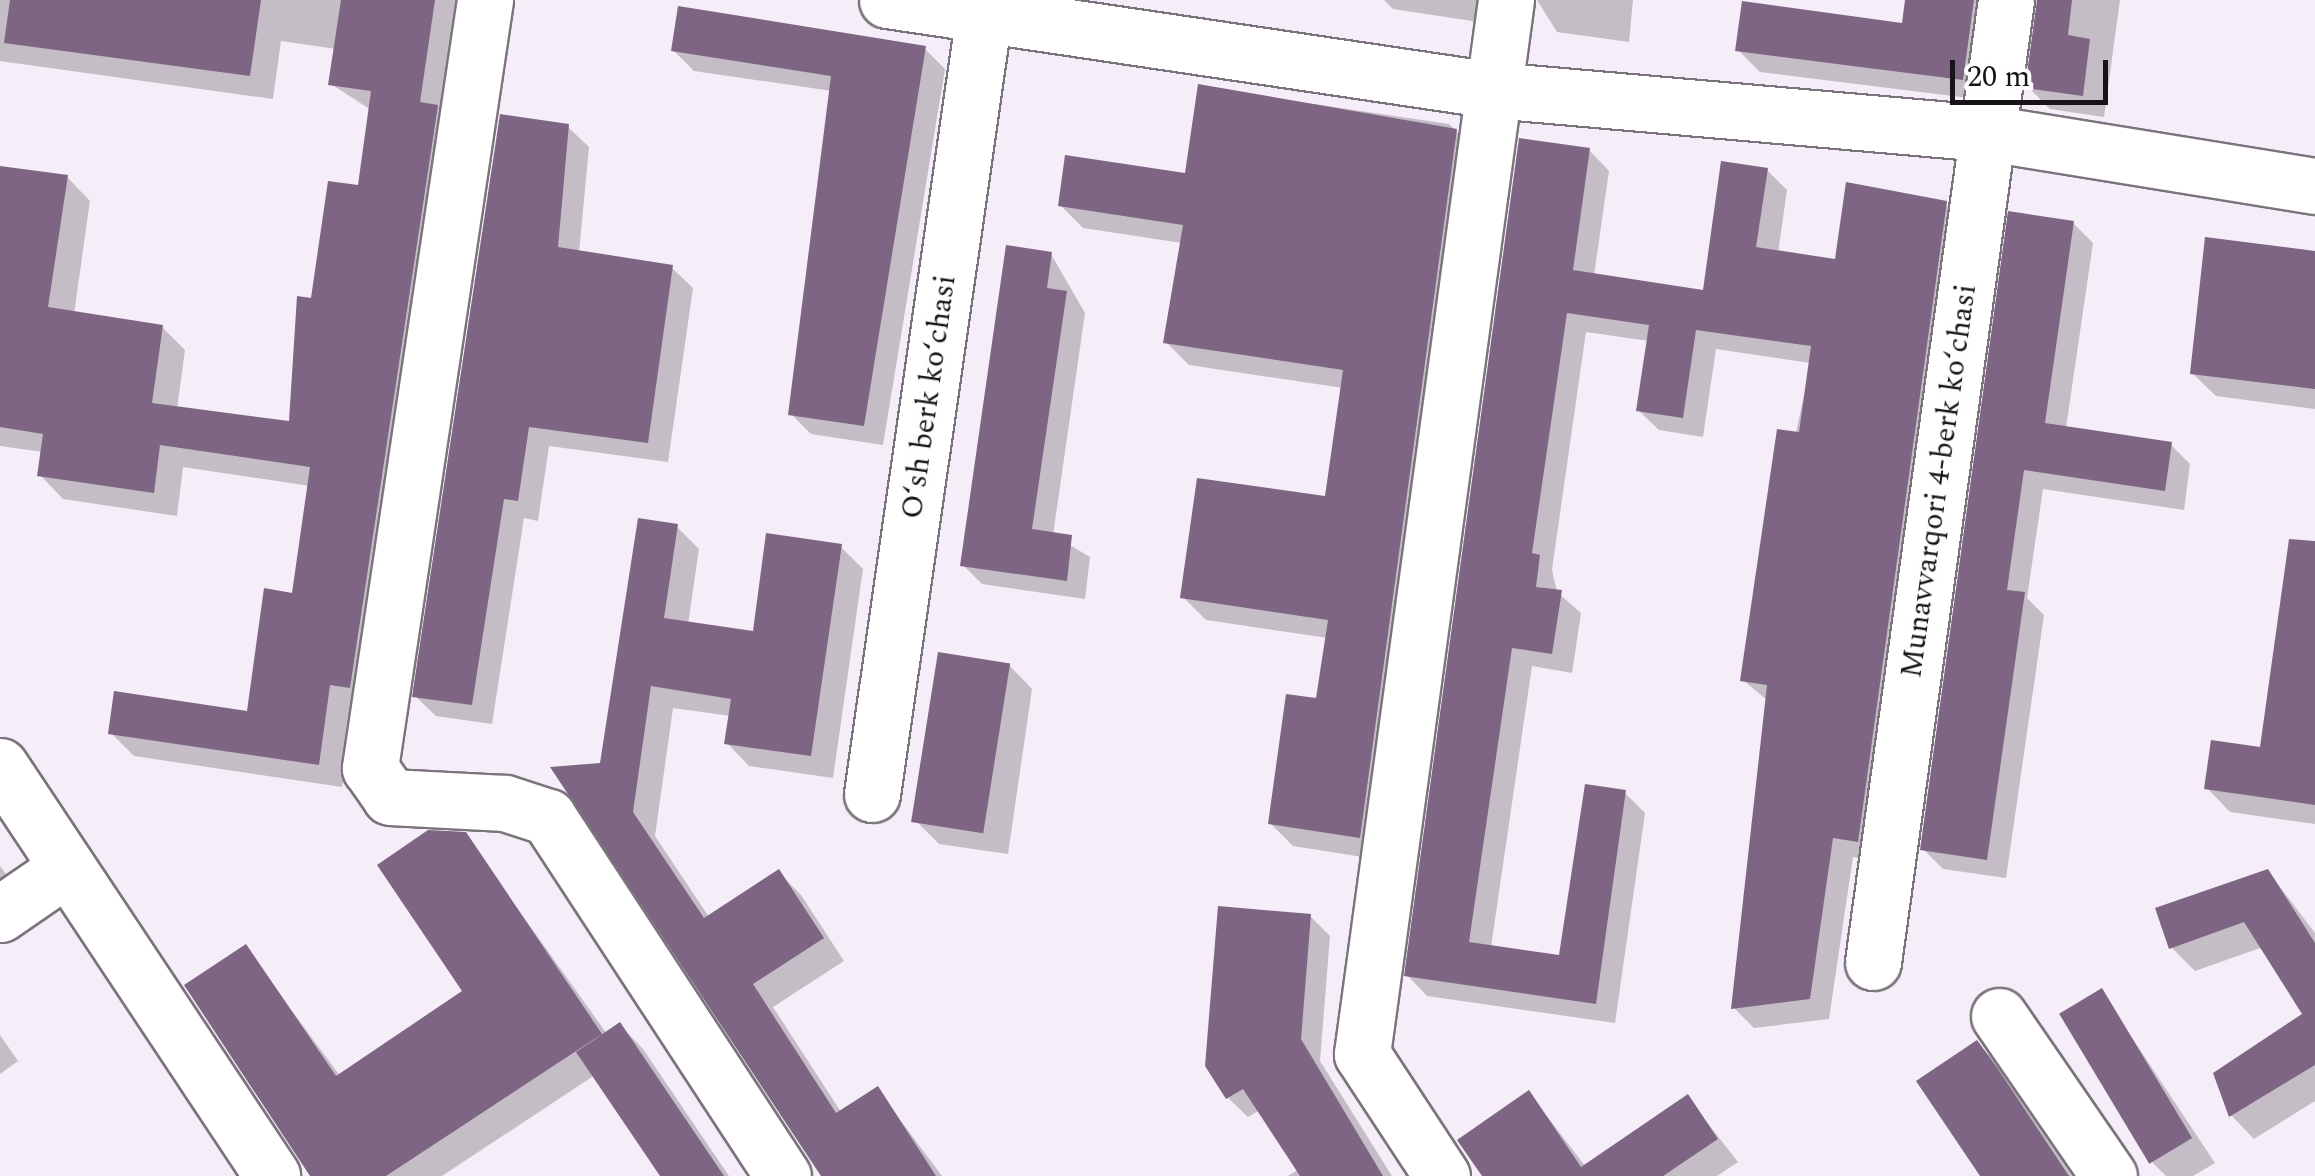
<!DOCTYPE html>
<meta charset="utf-8">
<style>
body{margin:0}
#map{position:relative;width:2315px;height:1176px;overflow:hidden;background:#f5edf7;font-family:Spectral,serif}
div>[style]{position:absolute}
.shadow>*{inset:0;background:#0003}
.building>*{inset:0;background:#7d6583;transform-origin:0 0}
.roads{filter:drop-shadow(2px 0 #7b747c) drop-shadow(-2px 0 #7b747c) drop-shadow(0 2px #7b747c) drop-shadow(0 -2px #7b747c)}
.minor>*{height:55px;margin:-27.5px;padding:0 27.5px;transform-origin:27.5px;border-radius:27.5px;background:#fff}
span{translate:-50% -50%;white-space:nowrap;text-align:center;line-height:1.15;-webkit-text-stroke:8px #fffdff;paint-order:stroke}
.street-label{font-size:30px;color:#171418}
.scale{position:absolute;left:1950px;top:60px;width:158px;height:45px;box-sizing:border-box;border:5px solid #171418;border-top:0;padding-left:12px;font-size:30px;line-height:35px;white-space:nowrap;color:#171418;-webkit-text-stroke:8px #fffdff;paint-order:stroke}
</style>
<div id="map">
<div class="shadow">
<div style="clip-path:polygon(0 0,459px 0,342px 787px,134px 756px,111px 733px,249px 714px,294px 595px,310px 486px,183px 467px,177px 516px,63px 499px,40px 475px,43px 452px,0 446px,0 168px,67px 177px,90px 201px,74px 314px,162px 327px,185px 350px,177px 409px,292px 423px,314px 301px,360px 188px,371px 110px,331px 84px,336px 49px,281px 41px,273px 99px,0 61px)"></div>
<div style="clip-path:polygon(1384px 0,1500px 0,1492px 24px,1393px 9px)"></div>
<div style="clip-path:polygon(1537px 0,1633px 0,1629px 42px,1557px 32px)"></div>
<div style="clip-path:polygon(1908px 0,2011px 0,1985px 100px,1760px 72px,1738px 50px,1904px 26px)"></div>
<div style="clip-path:polygon(2039px 0,2120px 0,2104px 117px,2050px 109px,2028px 87px)"></div>
<div style="clip-path:polygon(925px 49px,945px 69px,883px 445px,811px 434px,791px 414px,832px 91px,694px 71px,674px 51px)"></div>
<div style="clip-path:polygon(1200px 87px,1449px 124px,1479px 154px,1382px 860px,1293px 846px,1270px 823px,1319px 701px,1328px 638px,1206px 620px,1183px 597px,1327px 499px,1343px 388px,1189px 365px,1166px 342px,1182px 243px,1083px 228px,1060px 205px,1187px 176px)"></div>
<div style="clip-path:polygon(568px 127px,589px 147px,579px 253px,672px 268px,693px 288px,668px 462px,549px 446px,538px 521px,524px 518px,492px 724px,436px 716px,415px 696px)"></div>
<div style="clip-path:polygon(1589px 150px,1609px 171px,1594px 276px,1705px 293px,1767px 170px,1787px 190px,1778px 253px,1837px 261px,1945px 204px,1966px 224px,1878px 861px,1853px 857px,1829px 1019px,1754px 1028px,1734px 1008px,1768px 701px,1743px 680px,1811px 363px,1716px 349px,1703px 437px,1659px 430px,1638px 410px,1649px 341px,1586px 332px,1552px 570px,1557px 592px,1581px 613px,1572px 673px,1532px 666px,1491px 947px,1562px 958px,1625px 793px,1645px 813px,1615px 1023px,1427px 996px,1407px 975px)"></div>
<div style="clip-path:polygon(2073px 223px,2093px 243px,2066px 428px,2170px 444px,2190px 464px,2184px 510px,2043px 489px,2027px 598px,2044px 615px,2006px 878px,1943px 869px,1923px 849px)"></div>
<div style="clip-path:polygon(2315px 253px,2315px 409px,2216px 396px,2192px 373px)"></div>
<div style="clip-path:polygon(1051px 254px,1085px 313px,1053px 535px,1090px 557px,1085px 599px,982px 584px,963px 565px)"></div>
<div style="clip-path:polygon(677px 527px,699px 549px,688px 624px,755px 634px,841px 547px,863px 569px,833px 778px,749px 766px,727px 743px,731px 716px,673px 708px,655px 836px,709px 917px,778px 872px,801px 895px,844px 961px,773px 1007px,841px 1112px,877px 1089px,942px 1176px,821px 1176px,602px 766px)"></div>
<div style="clip-path:polygon(2315px 562px,2315px 824px,2230px 812px,2207px 788px,2262px 750px)"></div>
<div style="clip-path:polygon(1009px 665px,1032px 689px,1008px 854px,939px 844px,916px 821px)"></div>
<div style="clip-path:polygon(465px 835px,607px 1034px,620px 1025px,643px 1049px,729px 1176px,663px 1176px,595px 1075px,442px 1176px,314px 1176px,245px 947px,340px 1076px,466px 991px)"></div>
<div style="clip-path:polygon(0 866px,18px 891px,0 906px)"></div>
<div style="clip-path:polygon(2268px 871px,2315px 933px,2315px 1101px,2254px 1139px,2231px 1115px,2305px 1014px,2263px 947px,2195px 971px,2171px 947px)"></div>
<div style="clip-path:polygon(1310px 916px,1330px 936px,1320px 1061px,1392px 1176px,1288px 1176px,1299px 1169px,1260px 1110px,1248px 1117px,1228px 1098px)"></div>
<div style="clip-path:polygon(2101px 991px,2215px 1163px,2193px 1176px,2166px 1176px,2153px 1163px)"></div>
<div style="clip-path:polygon(0 1035px,18px 1061px,0 1074px)"></div>
<div style="clip-path:polygon(1977px 1043px,1992px 1058px,2072px 1176px,1988px 1176px)"></div>
<div style="clip-path:polygon(1529px 1093px,1586px 1167px,1688px 1098px,1738px 1162px,1717px 1176px,1484px 1176px)"></div>
</div>
<div class="building">
<div style="clip-path:polygon(10px 0,261px 0,250px 76px,4px 43px)"></div>
<div style="clip-path:polygon(341px 0,435px 0,420px 102px,438px 105px,350px 688px,330px 685px,319px 765px,108px 734px,114px 691px,247px 711px,264px 588px,292px 593px,310px 467px,160px 445px,154px 493px,37px 476px,43px 434px,0 427px,0 166px,68px 175px,48px 307px,163px 325px,152px 403px,289px 421px,297px 296px,311px 298px,328px 181px,358px 185px,371px 91px,328px 85px)"></div>
<div style="clip-path:polygon(1905px 0,1974px 0,1963px 80px,1735px 51px,1742px 1px,1902px 23px)"></div>
<div style="clip-path:polygon(2037px 0,2072px 0,2068px 35px,2090px 39px,2083px 96px,2025px 88px)"></div>
<div style="clip-path:polygon(678px 6px,926px 46px,864px 426px,788px 415px,831px 76px,671px 51px)"></div>
<div style="clip-path:polygon(1198px 84px,1457px 129px,1360px 838px,1268px 824px,1286px 694px,1316px 698px,1328px 620px,1180px 598px,1197px 478px,1325px 496px,1343px 370px,1163px 343px,1183px 225px,1058px 206px,1065px 155px,1185px 173px)"></div>
<div style="clip-path:polygon(500px 114px,569px 124px,558px 247px,673px 265px,648px 443px,529px 427px,518px 501px,504px 499px,472px 705px,412px 697px)"></div>
<div style="clip-path:polygon(1519px 138px,1590px 148px,1573px 270px,1703px 290px,1721px 161px,1768px 168px,1756px 247px,1835px 259px,1846px 182px,1947px 201px,1858px 842px,1833px 838px,1810px 999px,1731px 1009px,1767px 685px,1740px 681px,1777px 429px,1799px 432px,1811px 346px,1696px 330px,1683px 418px,1636px 411px,1649px 325px,1567px 313px,1532px 553px,1540px 555px,1536px 587px,1562px 590px,1552px 654px,1512px 648px,1469px 942px,1559px 955px,1585px 784px,1626px 790px,1596px 1004px,1404px 976px)"></div>
<div style="clip-path:polygon(2008px 211px,2074px 221px,2045px 423px,2172px 442px,2165px 491px,2024px 470px,2007px 590px,2025px 592px,1987px 860px,1920px 850px)"></div>
<div style="clip-path:polygon(2205px 237px,2315px 251px,2315px 389px,2190px 374px)"></div>
<div style="clip-path:polygon(1006px 245px,1052px 252px,1047px 288px,1067px 291px,1032px 529px,1072px 535px,1067px 581px,960px 566px)"></div>
<div style="clip-path:polygon(638px 518px,678px 524px,664px 618px,753px 631px,766px 533px,842px 544px,811px 756px,724px 744px,731px 699px,651px 686px,633px 812px,704px 918px,779px 869px,824px 938px,753px 984px,836px 1113px,878px 1086px,936px 1176px,821px 1176px,550px 767px,600px 763px)"></div>
<div style="clip-path:polygon(2289px 539px,2315px 541px,2315px 805px,2204px 789px,2211px 740px,2260px 747px)"></div>
<div style="left:938px;top:652px;width:73px;height:172px;rotate:9deg"></div>
<div style="clip-path:polygon(428px 830px,466px 832px,602px 1034px,386px 1176px,310px 1176px,184px 985px,246px 944px,336px 1076px,462px 991px,377px 865px)"></div>
<div style="clip-path:polygon(2268px 869px,2315px 943px,2315px 1065px,2229px 1117px,2213px 1073px,2302px 1014px,2244px 922px,2169px 949px,2155px 908px)"></div>
<div style="clip-path:polygon(1218px 906px,1311px 914px,1301px 1039px,1383px 1176px,1300px 1176px,1243px 1089px,1226px 1099px,1205px 1066px)"></div>
<div style="left:2102px;top:988px;width:175px;height:50px;rotate:59deg"></div>
<div style="clip-path:polygon(620px 1022px,724px 1176px,660px 1176px,576px 1052px)"></div>
<div style="clip-path:polygon(1977px 1040px,1998px 1069px,2069px 1176px,1980px 1176px,1916px 1081px)"></div>
<div style="clip-path:polygon(1529px 1090px,1581px 1167px,1688px 1094px,1718px 1139px,1663px 1176px,1482px 1176px,1457px 1140px)"></div>
</div>
<div class="roads">
<div class="minor">
<div style="left:485px;top:0;width:777px;rotate:98.52deg"></div>
<div style="left:370px;top:768px;width:35px;rotate:55deg"></div>
<div style="left:390px;top:797px;width:115px;rotate:3deg"></div>
<div style="left:505px;top:803px;width:45px;rotate:18deg"></div>
<div style="left:548px;top:817px;width:429px;rotate:56.8deg"></div>
<div style="left:887px;top:0;width:613px;rotate:8.45deg"></div>
<div style="left:1493px;top:90px;width:497px;rotate:5deg"></div>
<div style="left:1988px;top:133px;width:331px;rotate:9.2deg"></div>
<div style="left:0;top:766px;width:492px;rotate:56.4deg"></div>
<div style="left:872px;top:794px;width:802px;rotate:-81.83deg"></div>
<div style="left:0;top:914px;width:81px;rotate:-34.5deg"></div>
<div style="left:1873px;top:962px;width:971px;rotate:-82.13deg"></div>
<div style="left:1999px;top:1016px;width:194px;rotate:55.5deg"></div>
<div style="left:1442px;top:1176px;width:146px;rotate:-123.3deg"></div>
<div style="left:1362px;top:1054px;width:1064px;rotate:-82.22deg"></div>
</div>
</div>
<div class="street-label">
<span style="left:929px;top:397px;rotate:-82deg">Oʻsh berk koʻchasi</span>
<span style="left:1939px;top:481px;rotate:-82deg">Munavvarqori 4-berk koʻchasi</span>
</div>
<div class="scale">20 m</div>
</div>
